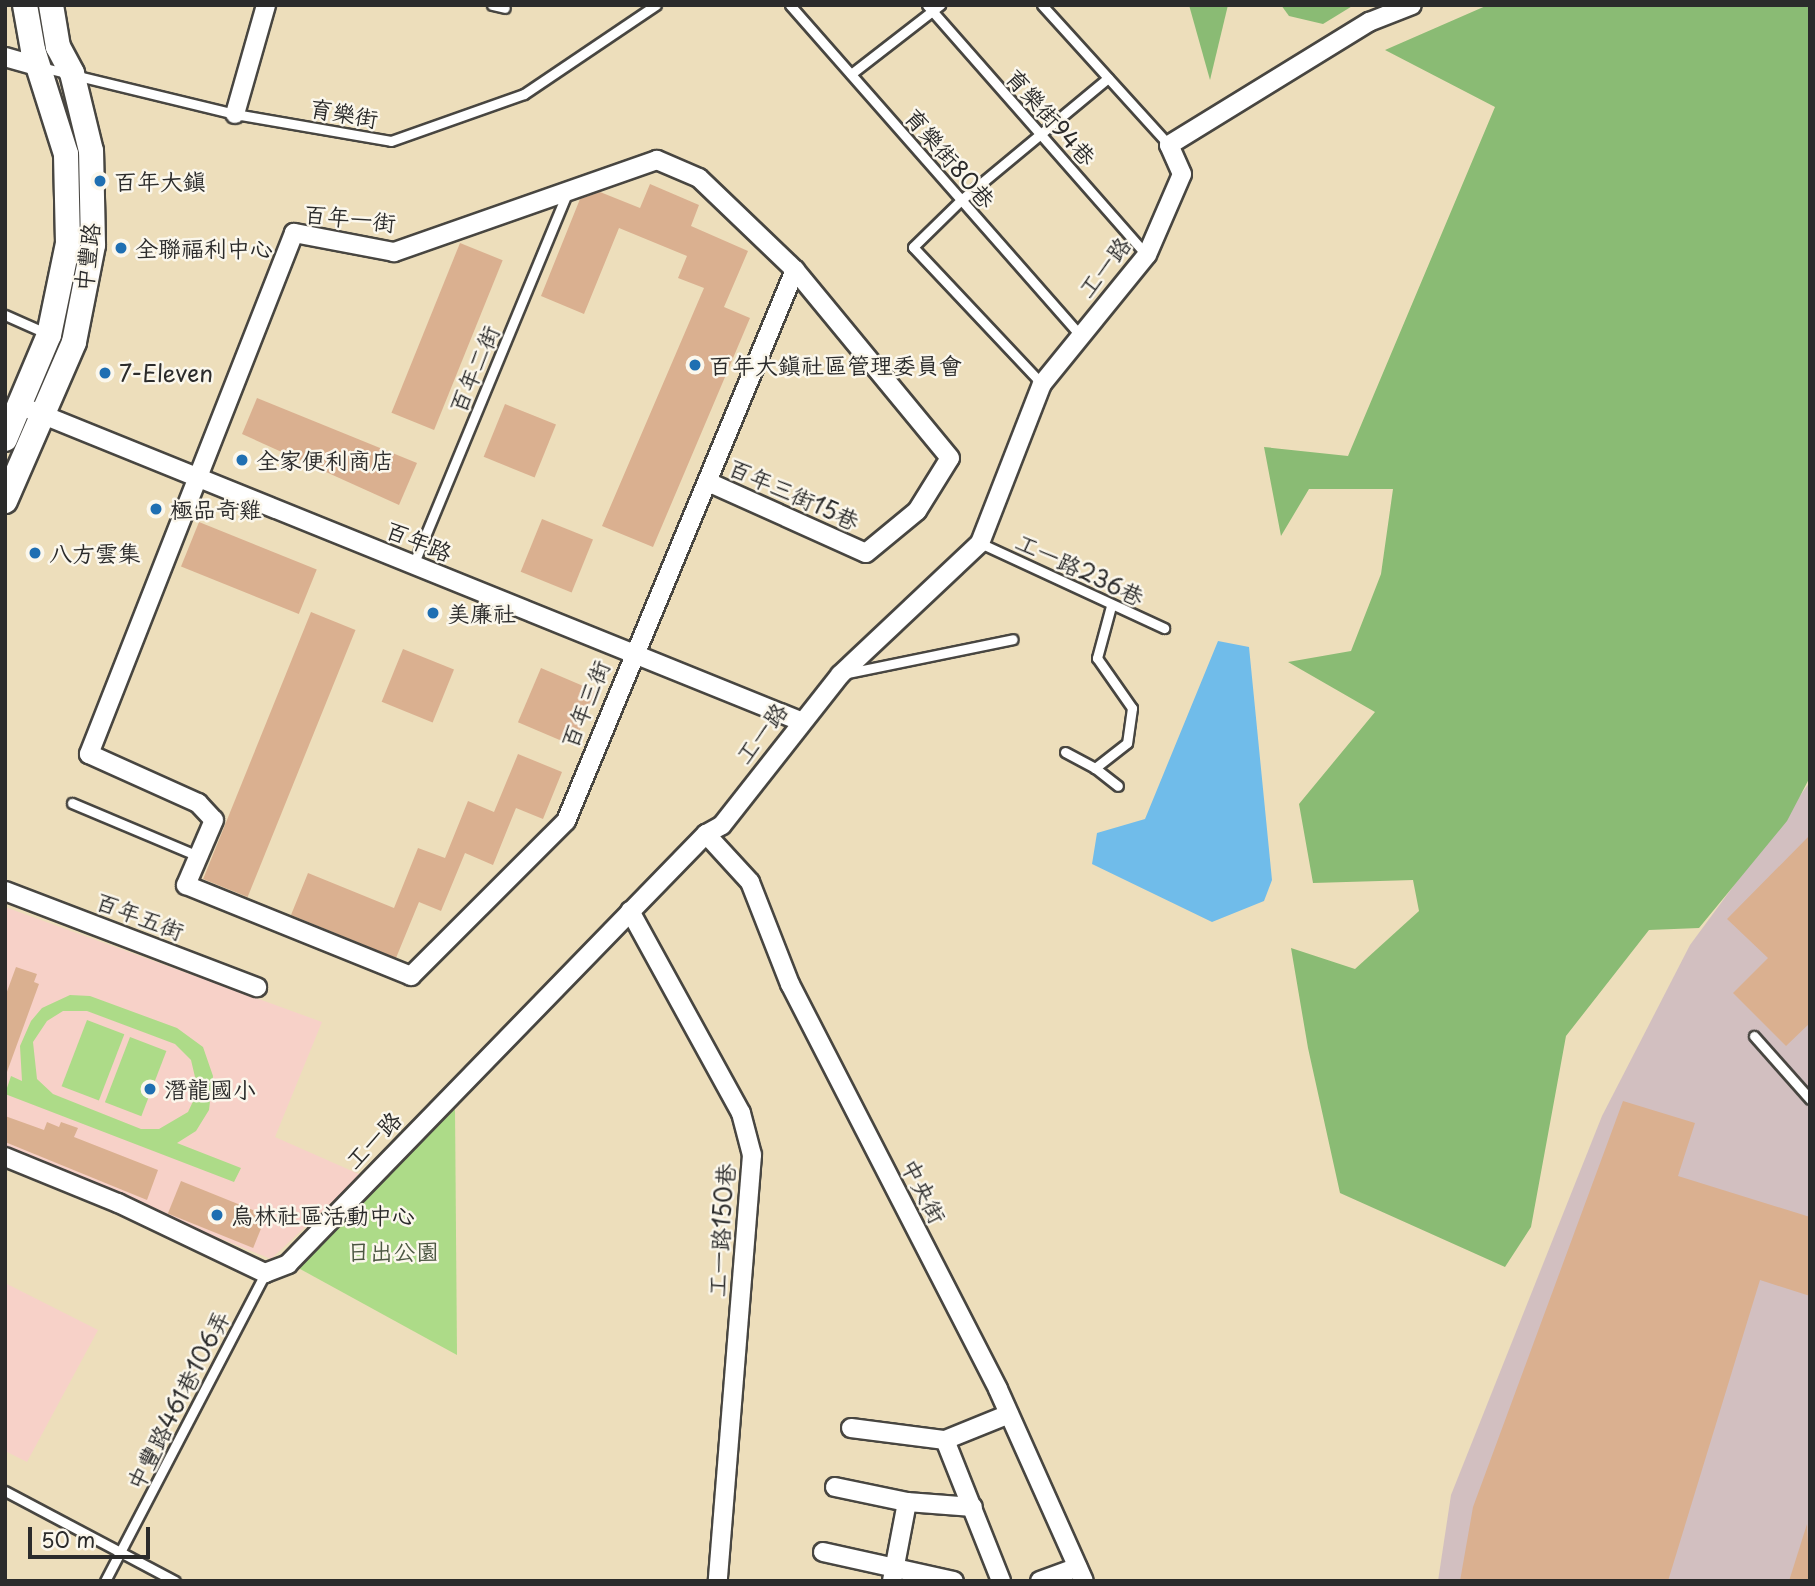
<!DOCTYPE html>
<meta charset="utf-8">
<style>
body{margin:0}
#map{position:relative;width:1815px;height:1586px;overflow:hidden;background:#eddebb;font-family:"Playpen Sans","LXGW WenKai TC",sans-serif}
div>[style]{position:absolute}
.built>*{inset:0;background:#f7d1c8}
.industrial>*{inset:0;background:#d2bfc0}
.green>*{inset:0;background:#addb88;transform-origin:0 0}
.forest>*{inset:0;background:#8abb74}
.water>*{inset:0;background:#70bcea}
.building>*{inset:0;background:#dab090;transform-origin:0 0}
.roads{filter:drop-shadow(2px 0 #484641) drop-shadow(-2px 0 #484641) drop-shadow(0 2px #484641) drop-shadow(0 -2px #484641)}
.lane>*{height:9px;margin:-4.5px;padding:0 4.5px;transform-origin:4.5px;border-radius:4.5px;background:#fff}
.street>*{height:18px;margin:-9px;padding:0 9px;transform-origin:9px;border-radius:9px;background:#fff}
.secondary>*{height:24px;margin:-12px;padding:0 12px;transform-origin:12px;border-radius:12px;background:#fff}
.dots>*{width:19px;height:19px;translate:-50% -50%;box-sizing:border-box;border:4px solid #fbf7ec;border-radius:50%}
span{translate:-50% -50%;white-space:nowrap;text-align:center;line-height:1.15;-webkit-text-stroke:5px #fbf7ec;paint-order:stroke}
.street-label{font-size:23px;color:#2b2b2b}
.poi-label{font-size:23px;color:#2b2b2b}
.left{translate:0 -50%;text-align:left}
.park-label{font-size:23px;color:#4c5742}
.frame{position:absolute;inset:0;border:7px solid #2b2b2b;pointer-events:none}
.scale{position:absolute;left:28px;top:1527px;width:122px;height:32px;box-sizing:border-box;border:4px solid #2b2b2b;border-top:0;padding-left:9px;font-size:21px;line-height:24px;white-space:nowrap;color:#2b2b2b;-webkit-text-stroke:5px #fbf7ec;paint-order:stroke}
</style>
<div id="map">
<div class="built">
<div style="clip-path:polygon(5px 907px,322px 1022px,275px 1137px,361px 1175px,271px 1259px,5px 1151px)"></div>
<div style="clip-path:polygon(5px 1283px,98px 1330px,27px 1462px,5px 1451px)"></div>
</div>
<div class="industrial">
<div style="clip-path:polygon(1810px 782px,1810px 1581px,1438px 1581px,1451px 1495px,1602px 1116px,1690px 945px)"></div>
</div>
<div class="green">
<div style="clip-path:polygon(evenodd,70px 995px,90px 996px,177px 1028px,203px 1047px,213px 1076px,209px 1110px,196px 1131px,177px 1143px,241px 1168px,234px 1182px,5px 1094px,11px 1076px,22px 1081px,20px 1046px,31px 1021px,42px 1008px,70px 995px,63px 1011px,87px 1011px,175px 1044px,191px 1060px,195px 1077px,196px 1095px,188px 1112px,159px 1129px,141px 1129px,53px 1094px,37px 1079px,33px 1042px,47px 1021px,63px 1011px)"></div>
<div style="left:87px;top:1020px;width:40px;height:71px;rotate:21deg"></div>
<div style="left:130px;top:1037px;width:39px;height:70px;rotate:21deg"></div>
<div style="clip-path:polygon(455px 1109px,457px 1355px,291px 1264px)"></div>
</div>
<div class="forest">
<div style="clip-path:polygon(1189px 5px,1228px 5px,1210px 80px)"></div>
<div style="clip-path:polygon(1281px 5px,1354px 5px,1323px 24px,1289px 16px)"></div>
<div style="clip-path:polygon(1488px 5px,1810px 5px,1810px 777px,1787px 821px,1699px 928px,1649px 930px,1566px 1036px,1531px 1227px,1505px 1267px,1340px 1193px,1308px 1048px,1291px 948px,1355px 969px,1419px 911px,1413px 880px,1313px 883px,1299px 804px,1375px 712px,1288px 662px,1351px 651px,1381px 574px,1393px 489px,1309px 489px,1281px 536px,1264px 447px,1348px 456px,1495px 107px,1385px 50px)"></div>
</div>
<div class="water">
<div style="clip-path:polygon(1218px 641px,1249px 647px,1272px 880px,1264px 901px,1212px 922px,1092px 864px,1097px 833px,1145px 819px)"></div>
</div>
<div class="building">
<div style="clip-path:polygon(650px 184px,699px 205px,691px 226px,748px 251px,724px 307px,750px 318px,653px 547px,602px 526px,704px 288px,678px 278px,687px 256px,619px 228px,584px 314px,541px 296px,580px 199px,600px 192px,640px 208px)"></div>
<div style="left:460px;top:243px;width:46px;height:183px;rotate:22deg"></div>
<div style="clip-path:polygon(257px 398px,417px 463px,399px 505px,242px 434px)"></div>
<div style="left:505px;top:404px;width:55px;height:57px;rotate:22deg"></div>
<div style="left:542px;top:519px;width:55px;height:57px;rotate:22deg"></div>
<div style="left:199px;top:522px;width:127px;height:48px;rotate:22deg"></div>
<div style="left:311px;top:612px;width:48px;height:288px;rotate:22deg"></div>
<div style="left:403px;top:649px;width:55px;height:57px;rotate:22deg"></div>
<div style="left:541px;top:668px;width:60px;height:59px;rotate:23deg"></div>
<div style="clip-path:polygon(518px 754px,562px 772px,543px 819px,516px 808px,493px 865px,465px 853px,441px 911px,419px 902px,396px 958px,291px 915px,308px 873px,394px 908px,418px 848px,445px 858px,468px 801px,494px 812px)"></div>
<div style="clip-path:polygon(1810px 835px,1810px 1023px,1786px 1046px,1733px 993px,1768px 958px,1727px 919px)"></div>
<div style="clip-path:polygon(16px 967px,37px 974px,34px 982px,39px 984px,7px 1072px,5px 997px)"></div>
<div style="clip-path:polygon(1623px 1101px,1695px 1123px,1678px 1176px,1810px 1217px,1810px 1296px,1760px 1280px,1668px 1581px,1460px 1581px,1473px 1507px)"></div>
<div style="clip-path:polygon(5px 1116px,44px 1130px,47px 1122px,59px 1127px,61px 1122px,78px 1128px,74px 1137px,158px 1170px,147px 1200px,5px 1142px)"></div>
<div style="left:181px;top:1181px;width:92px;height:35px;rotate:22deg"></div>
<div style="clip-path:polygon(1807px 1524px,1810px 1581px,1789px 1581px)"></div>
</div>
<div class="roads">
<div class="lane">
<div style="left:492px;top:5px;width:13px;rotate:13deg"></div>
<div style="left:790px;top:5px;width:441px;rotate:48.7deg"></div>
<div style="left:927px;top:5px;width:333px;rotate:48.7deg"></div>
<div style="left:1042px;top:5px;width:189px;rotate:47.8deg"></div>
<div style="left:41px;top:67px;width:200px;rotate:13.6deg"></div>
<div style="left:235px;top:114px;width:158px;rotate:9.8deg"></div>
<div style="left:391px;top:141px;width:141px;rotate:-19.5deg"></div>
<div style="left:524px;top:94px;width:159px;rotate:-34deg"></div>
<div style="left:851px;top:74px;width:113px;rotate:-37.8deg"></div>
<div style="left:5px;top:315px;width:47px;rotate:23.8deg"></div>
<div style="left:1042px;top:384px;width:188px;rotate:-133.3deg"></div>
<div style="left:913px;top:247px;width:67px;rotate:-44.4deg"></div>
<div style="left:961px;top:200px;width:191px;rotate:-39.7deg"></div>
<div style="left:980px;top:543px;width:203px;rotate:24.8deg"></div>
<div style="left:413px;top:565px;width:405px;rotate:-67.5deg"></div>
<div style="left:1111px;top:606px;width:54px;rotate:105.1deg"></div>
<div style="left:1097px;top:658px;width:61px;rotate:55deg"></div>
<div style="left:1132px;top:708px;width:35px;rotate:98deg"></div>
<div style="left:1127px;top:743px;width:41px;rotate:142deg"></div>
<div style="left:1095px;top:768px;width:29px;rotate:38deg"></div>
<div style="left:848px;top:673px;width:168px;rotate:-11.6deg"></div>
<div style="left:1065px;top:752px;width:34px;rotate:28deg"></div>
<div style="left:72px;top:803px;width:137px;rotate:22.8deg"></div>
<div style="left:1754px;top:1036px;width:84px;rotate:48.4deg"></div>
<div style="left:5px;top:1491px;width:192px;rotate:27.9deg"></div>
<div style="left:105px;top:1581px;width:347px;rotate:-62.5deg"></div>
</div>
<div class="street">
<div style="left:5px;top:57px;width:36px;rotate:16deg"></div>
<div style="left:235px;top:114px;width:113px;rotate:-74.1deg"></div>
<div style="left:31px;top:410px;width:830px;rotate:22.02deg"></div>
<div style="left:708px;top:482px;width:173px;rotate:24.2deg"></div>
<div style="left:866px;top:553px;width:66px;rotate:-39.5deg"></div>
<div style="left:917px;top:511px;width:62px;rotate:-58.1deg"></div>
<div style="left:950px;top:458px;width:244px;rotate:-129.5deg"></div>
<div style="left:795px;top:270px;width:133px;rotate:-136.2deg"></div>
<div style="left:699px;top:178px;width:46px;rotate:-156.8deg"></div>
<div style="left:657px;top:160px;width:279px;rotate:160.7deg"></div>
<div style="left:394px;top:252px;width:102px;rotate:-169.2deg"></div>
<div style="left:294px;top:233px;width:560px;rotate:111.48deg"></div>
<div style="left:89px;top:754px;width:120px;rotate:24.2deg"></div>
<div style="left:198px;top:803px;width:23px;rotate:47deg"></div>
<div style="left:214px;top:820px;width:71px;rotate:113.3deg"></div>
<div style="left:186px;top:885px;width:243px;rotate:22deg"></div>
<div style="left:411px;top:976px;width:219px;rotate:-45deg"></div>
<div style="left:566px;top:821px;width:597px;rotate:-67.43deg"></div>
<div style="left:706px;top:834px;width:65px;rotate:47.5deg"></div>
<div style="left:750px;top:882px;width:110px;rotate:68.6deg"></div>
<div style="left:790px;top:984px;width:455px;rotate:62.8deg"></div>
<div style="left:998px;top:1389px;width:210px;rotate:65.9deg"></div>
<div style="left:5px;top:891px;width:270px;rotate:20.9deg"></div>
<div style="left:630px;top:911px;width:230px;rotate:61.2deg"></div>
<div style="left:741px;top:1113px;width:43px;rotate:75.3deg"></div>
<div style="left:752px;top:1155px;width:427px;rotate:94.6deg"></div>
<div style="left:5px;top:1157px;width:122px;rotate:22.2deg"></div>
<div style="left:118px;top:1203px;width:163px;rotate:25.5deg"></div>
<div style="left:265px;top:1273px;width:25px;rotate:-21deg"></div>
<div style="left:288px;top:1264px;width:600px;rotate:-45.81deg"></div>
<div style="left:706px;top:834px;width:18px;rotate:-29deg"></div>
<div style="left:722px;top:825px;width:191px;rotate:-51.8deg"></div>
<div style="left:840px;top:675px;width:192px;rotate:-43.3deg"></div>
<div style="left:980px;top:543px;width:171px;rotate:-68.7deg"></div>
<div style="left:1042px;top:384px;width:166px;rotate:-50.9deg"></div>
<div style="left:1147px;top:255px;width:88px;rotate:-66.6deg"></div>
<div style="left:1182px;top:174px;width:32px;rotate:-114deg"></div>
<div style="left:1169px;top:145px;width:235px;rotate:-31.6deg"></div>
<div style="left:1369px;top:22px;width:46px;rotate:-21.6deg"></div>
<div style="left:851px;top:1428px;width:95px;rotate:7.3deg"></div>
<div style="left:945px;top:1440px;width:69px;rotate:-22.1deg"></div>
<div style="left:945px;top:1440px;width:152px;rotate:68.3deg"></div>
<div style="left:835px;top:1487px;width:74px;rotate:11.8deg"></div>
<div style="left:907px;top:1502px;width:66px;rotate:4.3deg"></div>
<div style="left:823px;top:1552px;width:134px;rotate:12.5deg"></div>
<div style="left:892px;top:1581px;width:80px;rotate:-79.2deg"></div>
<div style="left:1040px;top:1581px;width:40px;rotate:-20.2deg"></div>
</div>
<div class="secondary">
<div style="left:5px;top:439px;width:113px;rotate:-67.1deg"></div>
<div style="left:49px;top:335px;width:94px;rotate:-78.3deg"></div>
<div style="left:68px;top:243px;width:89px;rotate:-91.3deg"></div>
<div style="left:66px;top:154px;width:109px;rotate:-107.6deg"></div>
<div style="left:33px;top:50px;width:46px;rotate:-100.1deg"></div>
<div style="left:5px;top:501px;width:173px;rotate:-66.5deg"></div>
<div style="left:74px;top:342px;width:99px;rotate:-78.9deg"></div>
<div style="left:93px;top:245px;width:94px;rotate:-91.2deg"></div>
<div style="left:91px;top:151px;width:80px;rotate:-103.7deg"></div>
<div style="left:72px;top:73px;width:30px;rotate:-118deg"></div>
<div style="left:58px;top:47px;width:43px;rotate:-99.5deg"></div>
</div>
</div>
<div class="dots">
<div style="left:100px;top:181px;background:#1f6fb2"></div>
<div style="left:121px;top:248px;background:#1f6fb2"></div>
<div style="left:695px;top:365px;background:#1f6fb2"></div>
<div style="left:105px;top:373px;background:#1f6fb2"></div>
<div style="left:242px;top:460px;background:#1f6fb2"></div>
<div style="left:156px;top:509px;background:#1f6fb2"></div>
<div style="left:35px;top:553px;background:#1f6fb2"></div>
<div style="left:433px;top:613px;background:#1f6fb2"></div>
<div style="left:150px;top:1089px;background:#1f6fb2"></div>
<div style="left:217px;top:1215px;background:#1f6fb2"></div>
</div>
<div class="street-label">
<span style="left:344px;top:113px;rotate:10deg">育樂街</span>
<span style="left:1051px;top:117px;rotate:48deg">育樂街94巷</span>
<span style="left:950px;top:158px;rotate:49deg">育樂街80巷</span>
<span style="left:350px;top:218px;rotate:6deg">百年一街</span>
<span style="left:87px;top:257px;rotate:-83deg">中豐路</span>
<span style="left:1104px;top:267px;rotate:-52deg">工一路</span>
<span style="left:474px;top:369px;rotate:-67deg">百年二街</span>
<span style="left:794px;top:494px;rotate:24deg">百年三街15巷</span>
<span style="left:419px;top:541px;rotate:22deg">百年路</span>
<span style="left:1080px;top:569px;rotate:25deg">工一路236巷</span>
<span style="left:585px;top:704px;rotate:-68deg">百年三街</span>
<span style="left:761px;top:733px;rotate:-53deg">工一路</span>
<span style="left:140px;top:916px;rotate:21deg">百年五街</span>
<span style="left:373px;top:1140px;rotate:-46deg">工一路</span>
<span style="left:924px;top:1191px;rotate:63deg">中央街</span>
<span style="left:721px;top:1230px;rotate:-86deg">工一路150巷</span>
<span style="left:178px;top:1400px;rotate:-63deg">中豐路461巷106弄</span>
</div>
<div class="poi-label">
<span class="left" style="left:114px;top:181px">百年大鎮</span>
<span class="left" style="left:135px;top:248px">全聯福利中心</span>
<span class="left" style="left:709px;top:365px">百年大鎮社區管理委員會</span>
<span class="left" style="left:119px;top:373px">7-Eleven</span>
<span class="left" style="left:256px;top:460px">全家便利商店</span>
<span class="left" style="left:170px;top:509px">極品奇雞</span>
<span class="left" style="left:49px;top:553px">八方雲集</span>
<span class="left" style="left:447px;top:613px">美廉社</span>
<span class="left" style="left:164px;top:1089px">潛龍國小</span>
<span class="left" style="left:231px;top:1215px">烏林社區活動中心</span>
</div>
<div class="park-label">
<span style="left:393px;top:1251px">日出公園</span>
</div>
<div class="frame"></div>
<div class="scale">50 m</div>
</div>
